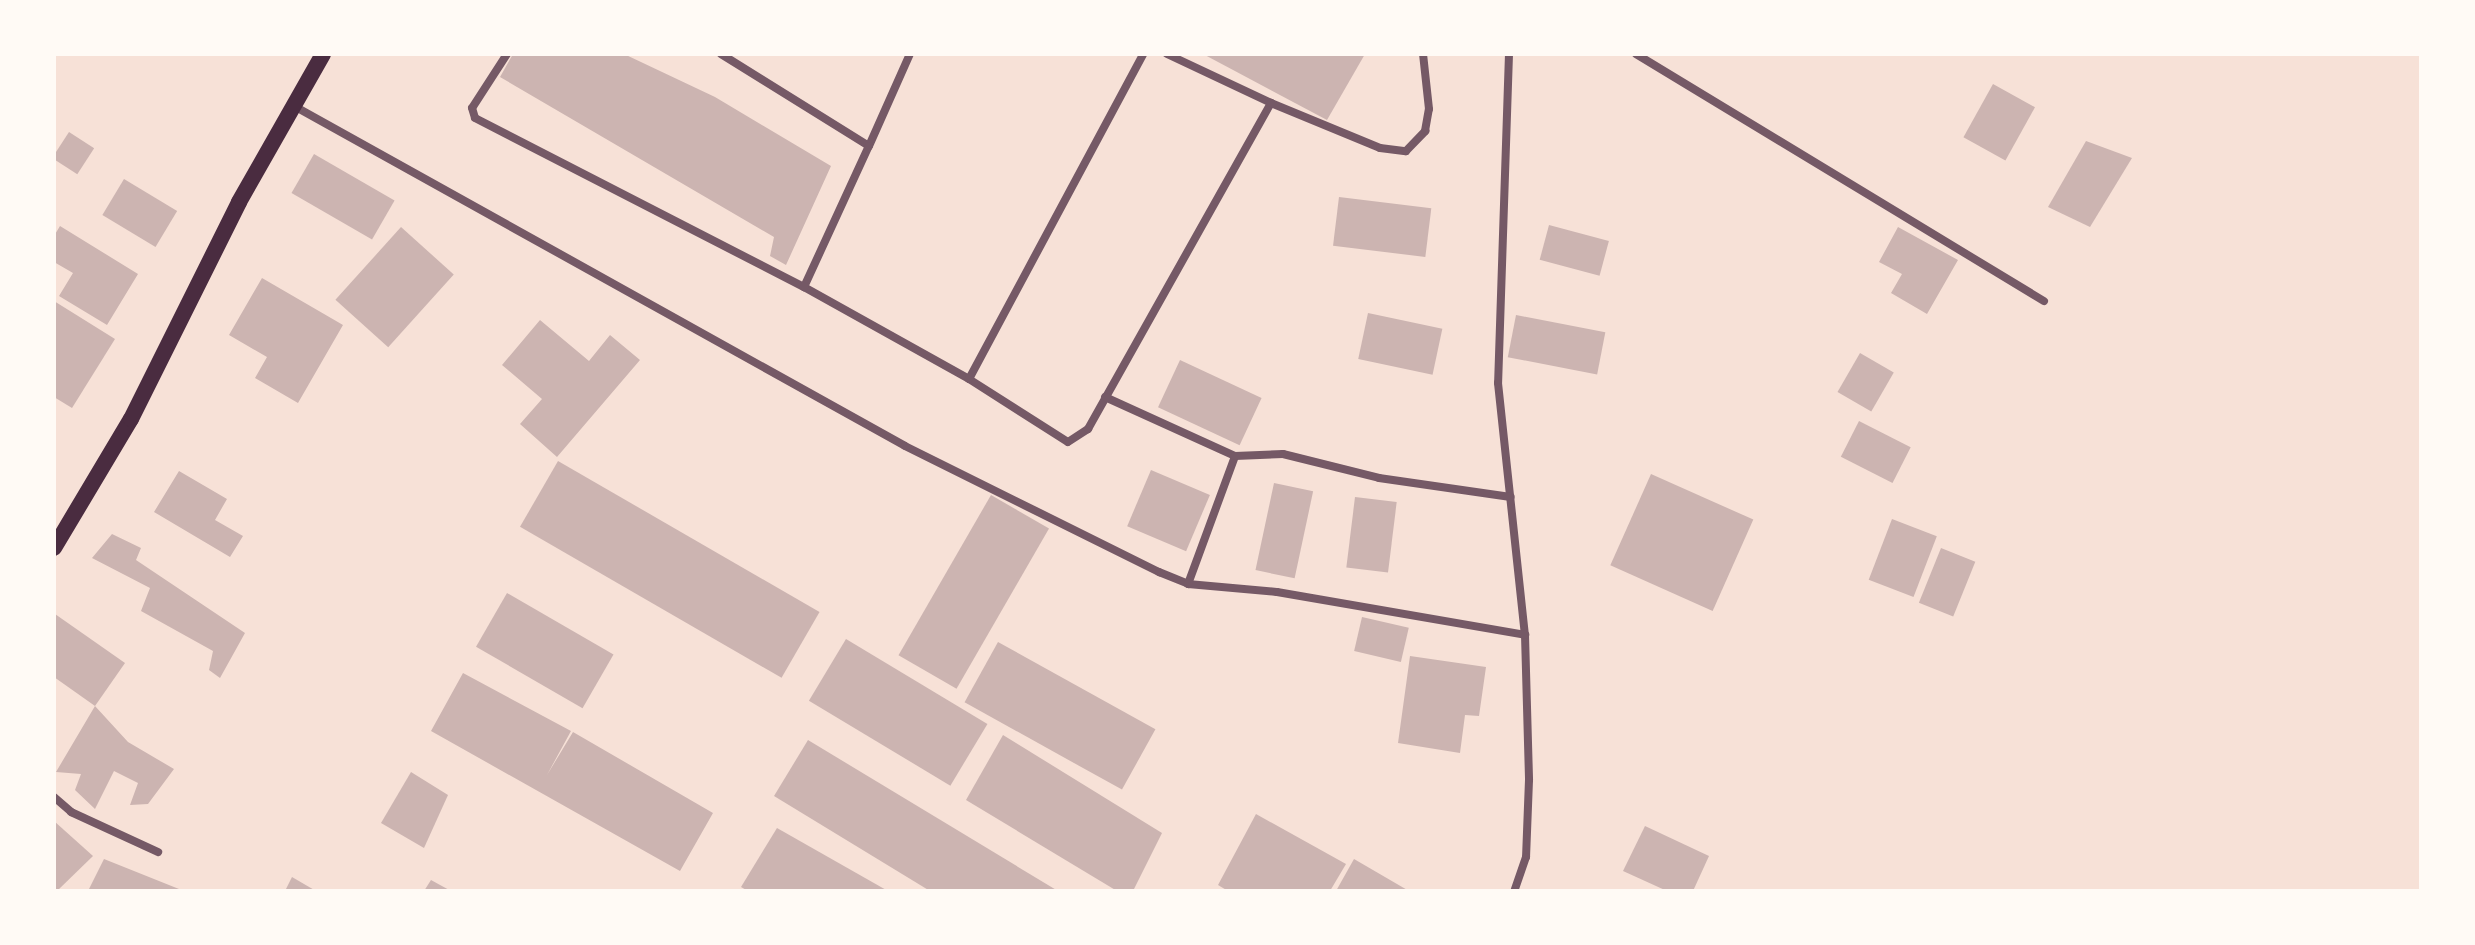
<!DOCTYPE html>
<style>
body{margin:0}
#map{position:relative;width:2475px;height:945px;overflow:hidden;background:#f7e1d7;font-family:Rubik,sans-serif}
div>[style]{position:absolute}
.building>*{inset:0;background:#ccb4b1;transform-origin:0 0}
.minor>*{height:8px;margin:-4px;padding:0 4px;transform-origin:4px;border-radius:4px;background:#755966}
.secondary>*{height:16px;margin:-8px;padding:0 8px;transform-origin:8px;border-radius:8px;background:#4a2c40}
span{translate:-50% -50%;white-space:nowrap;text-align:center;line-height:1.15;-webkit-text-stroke:6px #fffaf5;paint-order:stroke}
.frame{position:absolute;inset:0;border:56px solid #fffaf5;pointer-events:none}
</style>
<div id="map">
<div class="building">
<div style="clip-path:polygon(513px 54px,624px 54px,715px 97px,831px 166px,786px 265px,770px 256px,774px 237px,500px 77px)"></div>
<div style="clip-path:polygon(1203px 54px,1365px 54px,1327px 120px)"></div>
<div style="left:1993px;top:84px;width:48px;height:61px;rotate:29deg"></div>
<div style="left:69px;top:132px;width:30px;height:31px;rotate:33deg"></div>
<div style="clip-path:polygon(2086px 141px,2132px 158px,2090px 227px,2048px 207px)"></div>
<div style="left:314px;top:154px;width:93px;height:45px;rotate:30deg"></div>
<div style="left:124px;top:179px;width:62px;height:42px;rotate:31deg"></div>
<div style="left:1339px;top:197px;width:93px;height:49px;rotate:7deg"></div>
<div style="left:1549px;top:225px;width:62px;height:36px;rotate:15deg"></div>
<div style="clip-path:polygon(60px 226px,138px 274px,107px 325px,59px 296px,73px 273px,54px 262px,54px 236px)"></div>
<div style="left:401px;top:227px;width:71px;height:98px;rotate:42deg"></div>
<div style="clip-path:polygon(1898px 227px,1958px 260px,1927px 314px,1891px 293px,1902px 274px,1879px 262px)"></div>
<div style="clip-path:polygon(262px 278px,343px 325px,298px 403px,255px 378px,267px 357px,229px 335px)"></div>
<div style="clip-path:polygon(54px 301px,115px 339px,72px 408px,54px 397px)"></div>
<div style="left:1368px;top:313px;width:76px;height:47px;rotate:12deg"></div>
<div style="left:1516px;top:315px;width:91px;height:43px;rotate:11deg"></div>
<div style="clip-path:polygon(540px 320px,589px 361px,610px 335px,640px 360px,557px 457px,520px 424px,542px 399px,502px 365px)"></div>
<div style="left:1860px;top:353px;width:39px;height:45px;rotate:30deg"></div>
<div style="left:1180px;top:360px;width:90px;height:52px;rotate:25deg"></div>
<div style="left:1859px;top:421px;width:58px;height:40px;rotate:27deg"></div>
<div style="left:558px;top:461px;width:302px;height:76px;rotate:30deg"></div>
<div style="left:1151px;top:470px;width:64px;height:61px;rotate:23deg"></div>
<div style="clip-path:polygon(179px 471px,227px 499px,215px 520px,243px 536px,230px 557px,154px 512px)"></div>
<div style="left:1651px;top:474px;width:112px;height:100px;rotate:24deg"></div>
<div style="left:1274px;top:483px;width:40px;height:89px;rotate:12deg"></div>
<div style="left:991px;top:495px;width:67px;height:185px;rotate:30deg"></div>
<div style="left:1355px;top:497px;width:42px;height:71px;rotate:7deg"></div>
<div style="left:1892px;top:519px;width:48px;height:65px;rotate:21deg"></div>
<div style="clip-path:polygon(112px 534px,141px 548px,136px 560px,245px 633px,220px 678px,209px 670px,213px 651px,141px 611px,150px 588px,92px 558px)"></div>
<div style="left:1941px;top:548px;width:37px;height:59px;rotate:22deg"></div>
<div style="left:507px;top:593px;width:123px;height:62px;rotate:30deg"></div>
<div style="clip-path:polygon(55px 614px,125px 663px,95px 706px,54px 677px)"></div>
<div style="left:1362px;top:617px;width:48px;height:35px;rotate:13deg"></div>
<div style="left:846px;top:639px;width:165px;height:72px;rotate:31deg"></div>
<div style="left:998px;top:642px;width:180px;height:69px;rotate:29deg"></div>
<div style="clip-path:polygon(1410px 656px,1486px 667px,1479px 716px,1465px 715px,1460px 753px,1398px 743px)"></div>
<div style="clip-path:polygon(463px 673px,571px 731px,547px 775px,573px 732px,713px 813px,680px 871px,431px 731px)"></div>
<div style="clip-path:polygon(95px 706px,128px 742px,174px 769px,148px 804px,130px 805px,138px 783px,114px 771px,95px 809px,75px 790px,81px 774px,56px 772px)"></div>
<div style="clip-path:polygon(1003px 735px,1162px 833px,1133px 891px,1117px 891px,966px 800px)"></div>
<div style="clip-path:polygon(808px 740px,1058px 891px,930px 891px,774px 796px)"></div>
<div style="clip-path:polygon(411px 772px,448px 795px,424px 848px,381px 823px)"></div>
<div style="clip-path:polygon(1256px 814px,1346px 864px,1330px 891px,1228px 891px,1218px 885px)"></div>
<div style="clip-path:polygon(54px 821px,93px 856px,57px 891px,54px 891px)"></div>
<div style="clip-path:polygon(1645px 826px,1709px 856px,1693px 891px,1667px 891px,1623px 871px)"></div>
<div style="clip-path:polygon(777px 828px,888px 891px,748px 891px,741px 887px)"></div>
<div style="clip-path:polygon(104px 859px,184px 891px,88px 891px)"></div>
<div style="clip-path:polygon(1354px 859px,1409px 891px,1336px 891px)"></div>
<div style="clip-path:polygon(292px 877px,316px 891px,285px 891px)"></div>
<div style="clip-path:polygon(431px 880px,451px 891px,424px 891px)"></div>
</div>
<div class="minor">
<div style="left:507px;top:54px;width:64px;rotate:122.9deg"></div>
<div style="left:472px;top:108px;width:10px;rotate:73deg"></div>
<div style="left:475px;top:118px;width:370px;rotate:27.2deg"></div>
<div style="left:804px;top:287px;width:189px;rotate:29.1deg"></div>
<div style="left:969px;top:379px;width:117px;rotate:32.5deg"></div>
<div style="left:1068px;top:442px;width:24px;rotate:-33deg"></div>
<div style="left:1088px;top:429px;width:374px;rotate:-60.7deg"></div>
<div style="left:721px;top:54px;width:174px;rotate:31.9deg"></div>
<div style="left:869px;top:146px;width:101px;rotate:-66deg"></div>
<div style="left:1167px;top:54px;width:115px;rotate:25.2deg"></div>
<div style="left:1271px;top:103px;width:118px;rotate:22.4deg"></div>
<div style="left:1380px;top:148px;width:26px;rotate:7deg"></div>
<div style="left:1406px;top:151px;width:28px;rotate:-46deg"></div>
<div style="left:1425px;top:131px;width:22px;rotate:-80deg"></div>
<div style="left:1429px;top:109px;width:55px;rotate:-96.2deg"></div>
<div style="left:1509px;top:54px;width:329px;rotate:91.9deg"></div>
<div style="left:1498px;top:383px;width:253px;rotate:83.9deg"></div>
<div style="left:1525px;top:635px;width:145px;rotate:88.4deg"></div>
<div style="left:1529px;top:780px;width:77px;rotate:92.2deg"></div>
<div style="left:1526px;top:857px;width:36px;rotate:109deg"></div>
<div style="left:1636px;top:54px;width:477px;rotate:31.2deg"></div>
<div style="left:294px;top:106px;width:699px;rotate:29.09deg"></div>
<div style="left:905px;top:446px;width:284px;rotate:26.4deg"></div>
<div style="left:1159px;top:572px;width:31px;rotate:22deg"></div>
<div style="left:1188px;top:584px;width:89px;rotate:5.1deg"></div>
<div style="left:1277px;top:592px;width:252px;rotate:9.8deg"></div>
<div style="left:804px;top:287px;width:155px;rotate:-65.3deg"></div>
<div style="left:969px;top:379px;width:369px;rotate:-61.8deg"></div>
<div style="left:1105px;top:397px;width:143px;rotate:24.4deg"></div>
<div style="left:1188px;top:584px;width:136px;rotate:-69.8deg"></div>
<div style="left:1235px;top:456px;width:48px;rotate:-2.4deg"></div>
<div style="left:1283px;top:454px;width:99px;rotate:14deg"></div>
<div style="left:1379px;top:478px;width:133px;rotate:8.2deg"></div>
<div style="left:54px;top:797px;width:23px;rotate:41deg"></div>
<div style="left:71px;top:812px;width:96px;rotate:24.7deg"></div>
</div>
<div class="secondary">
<div style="left:54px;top:548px;width:150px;rotate:-59.2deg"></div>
<div style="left:131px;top:419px;width:242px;rotate:-63.5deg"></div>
<div style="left:239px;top:202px;width:170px;rotate:-60.4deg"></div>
</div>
<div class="frame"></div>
</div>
